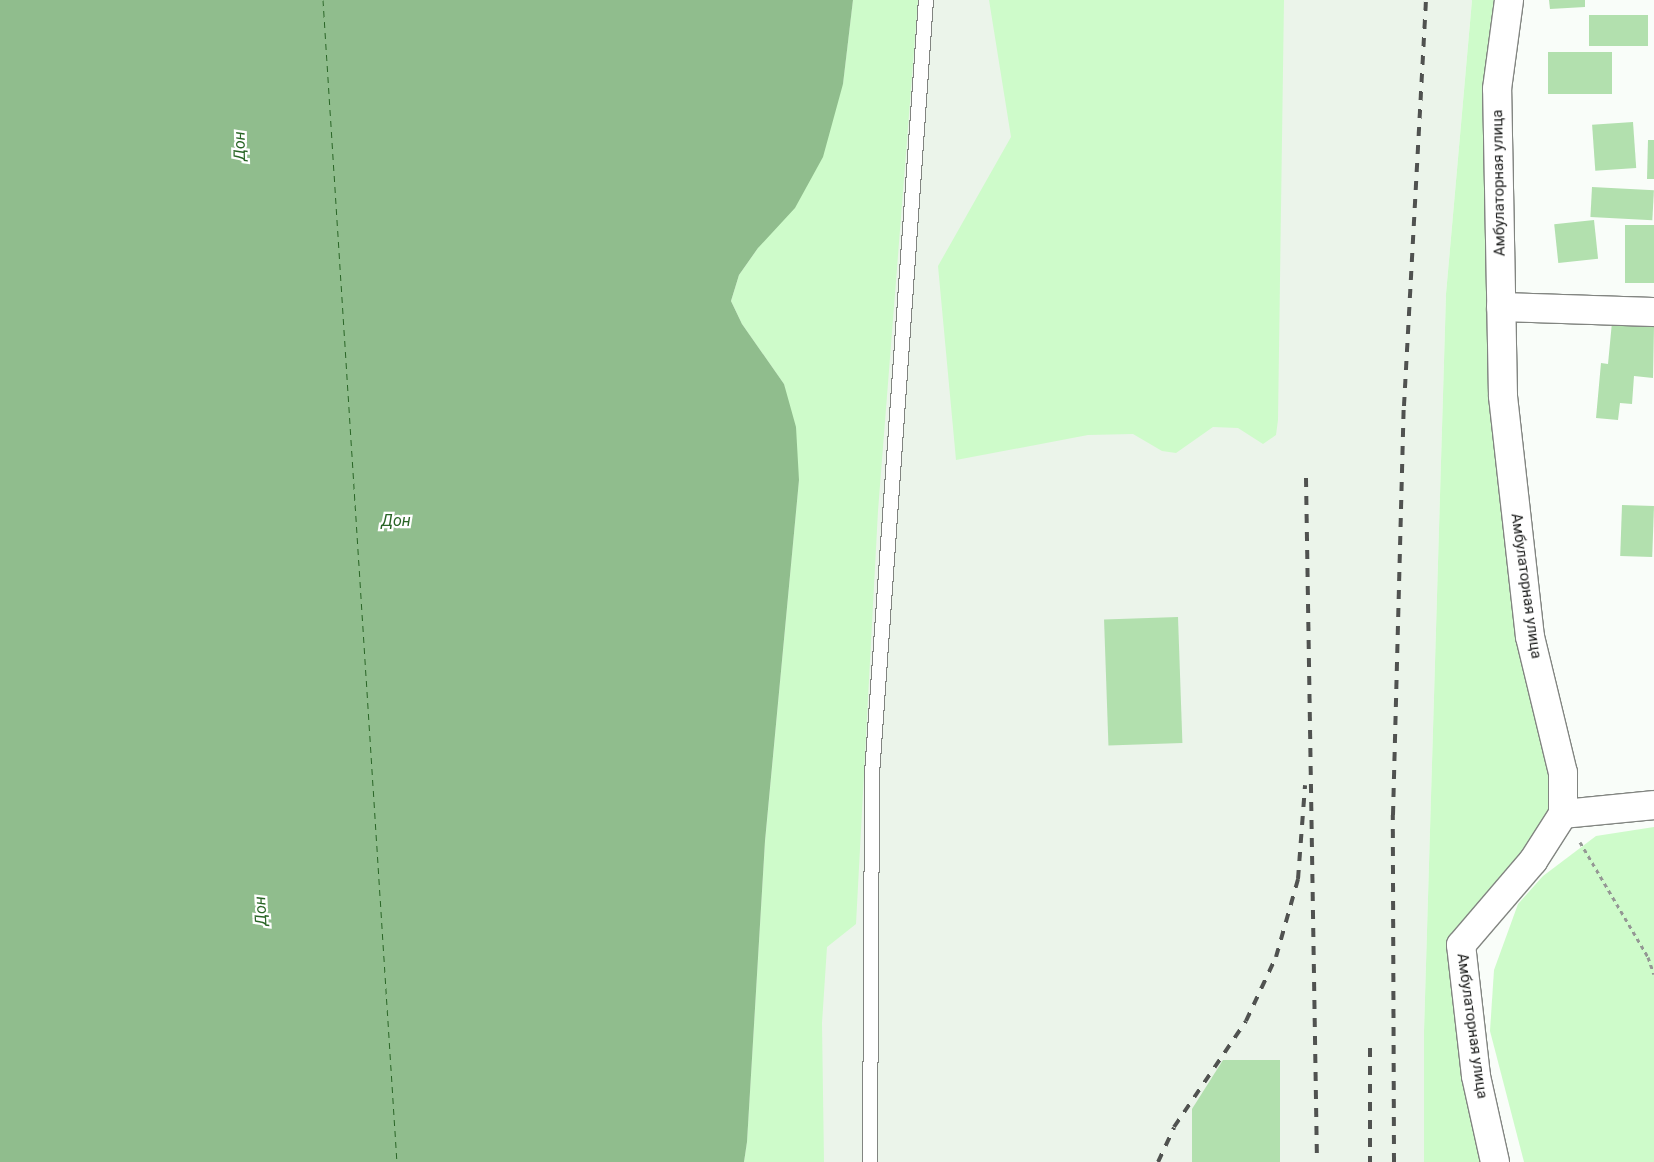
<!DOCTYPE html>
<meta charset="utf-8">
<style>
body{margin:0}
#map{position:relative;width:1654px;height:1162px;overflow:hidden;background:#f9fdf9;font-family:Roboto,sans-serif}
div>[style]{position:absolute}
.built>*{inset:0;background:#ebf4ea}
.green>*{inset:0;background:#cefbca}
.water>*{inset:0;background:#90bd8d}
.ferry>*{height:1px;margin-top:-0.5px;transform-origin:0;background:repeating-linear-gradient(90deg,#296526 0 6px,transparent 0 11px)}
.building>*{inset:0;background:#b2e0ae;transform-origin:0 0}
.path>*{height:3px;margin-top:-1.5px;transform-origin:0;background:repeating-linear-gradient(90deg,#949794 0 4px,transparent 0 8px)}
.roads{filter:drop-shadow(1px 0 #828581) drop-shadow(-1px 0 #828581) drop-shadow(0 1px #828581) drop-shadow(0 -1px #828581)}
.service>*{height:14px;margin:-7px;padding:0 7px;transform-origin:7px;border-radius:7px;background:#fff}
.minor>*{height:28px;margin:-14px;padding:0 14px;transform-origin:14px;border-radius:14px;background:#fff}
.rail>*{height:4px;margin-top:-2px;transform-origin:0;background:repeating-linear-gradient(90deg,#505250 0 9px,transparent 0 18px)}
span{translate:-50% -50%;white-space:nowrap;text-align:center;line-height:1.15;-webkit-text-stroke:4.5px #fff;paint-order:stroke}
.street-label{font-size:15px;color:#1a1b1a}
.water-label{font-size:16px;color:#296526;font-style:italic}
</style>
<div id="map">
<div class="built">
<div style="clip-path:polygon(853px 0,1472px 0,1446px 294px,1424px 1031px,1424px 1162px,744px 1162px,747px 1142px,784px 384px,742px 324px,843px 84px)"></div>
</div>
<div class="green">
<div style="clip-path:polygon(853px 0,918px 0,878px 511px,856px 924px,827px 947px,822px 1023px,824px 1162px,744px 1162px,747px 1142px,765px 842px,799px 480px,784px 384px,742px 324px,731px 301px,739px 275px,758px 248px,843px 84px)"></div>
<div style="clip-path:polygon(989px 0,1284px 0,1278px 420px,1276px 435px,1263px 444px,1238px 428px,1213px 427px,1176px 453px,1162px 451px,1133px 434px,1088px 435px,956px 460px,938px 266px,1011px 137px)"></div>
<div style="clip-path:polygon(1472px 0,1509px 0,1501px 307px,1563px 814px,1461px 945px,1495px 1162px,1424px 1162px,1424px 1031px,1446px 294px)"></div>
<div style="clip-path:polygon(1654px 827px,1654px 1162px,1524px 1162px,1490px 1031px,1494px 970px,1518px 904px,1543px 876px,1596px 836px)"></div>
</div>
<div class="water">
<div style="clip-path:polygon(0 0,853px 0,843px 84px,823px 157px,795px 208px,758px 248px,739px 275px,731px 301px,742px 324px,784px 384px,796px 427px,799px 480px,765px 841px,747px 1142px,744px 1162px,0 1162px)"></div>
</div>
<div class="ferry">
<div style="left:323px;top:0;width:1164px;rotate:86.36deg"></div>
</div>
<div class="building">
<div style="clip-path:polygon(1549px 0,1585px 0,1585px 7px,1550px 9px)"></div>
<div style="left:1648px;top:15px;width:31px;height:59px;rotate:90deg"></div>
<div style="left:1612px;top:52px;width:42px;height:64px;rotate:90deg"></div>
<div style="left:1633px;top:122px;width:46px;height:41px;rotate:86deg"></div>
<div style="clip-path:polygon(1648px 140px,1654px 140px,1654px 179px,1647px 179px)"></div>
<div style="left:1592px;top:187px;width:62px;height:30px;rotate:3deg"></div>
<div style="left:1594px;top:220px;width:39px;height:40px;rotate:84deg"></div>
<div style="left:1625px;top:225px;width:29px;height:58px"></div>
<div style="clip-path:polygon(1612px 322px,1654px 326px,1653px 378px,1634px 376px,1632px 404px,1620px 403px,1618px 420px,1596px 418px,1601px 363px,1608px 364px)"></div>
<div style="left:1622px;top:505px;width:32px;height:51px;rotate:2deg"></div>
<div style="left:1178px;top:617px;width:126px;height:74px;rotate:88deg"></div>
<div style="clip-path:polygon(1223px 1060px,1280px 1060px,1280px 1162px,1192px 1162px,1192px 1109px)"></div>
</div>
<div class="path">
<div style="left:1580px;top:842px;width:134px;rotate:59.4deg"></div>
<div style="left:1648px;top:957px;width:18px;rotate:71deg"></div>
</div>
<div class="roads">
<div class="service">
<div style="left:870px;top:1162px;width:388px;rotate:-89.7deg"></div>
<div style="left:872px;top:774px;width:776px;rotate:-86.01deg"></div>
</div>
<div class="minor">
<div style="left:1501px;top:307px;width:153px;rotate:1.9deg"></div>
<div style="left:1563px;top:814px;width:91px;rotate:-5.6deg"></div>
<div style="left:1495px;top:1162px;width:88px;rotate:-102.5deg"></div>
<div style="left:1476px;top:1076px;width:132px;rotate:-96.5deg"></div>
<div style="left:1461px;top:945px;width:111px;rotate:-49.4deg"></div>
<div style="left:1533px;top:861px;width:56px;rotate:-57.4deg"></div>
<div style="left:1563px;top:814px;width:41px;rotate:-90deg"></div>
<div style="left:1563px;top:773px;width:140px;rotate:-103.6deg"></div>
<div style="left:1530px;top:637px;width:243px;rotate:-96.4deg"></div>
<div style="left:1503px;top:396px;width:307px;rotate:-91.1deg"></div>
<div style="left:1497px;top:89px;width:90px;rotate:-82.3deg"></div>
</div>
</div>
<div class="rail">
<div style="left:1306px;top:478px;width:684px;rotate:89.08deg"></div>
<div style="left:1370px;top:1048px;width:114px;rotate:90deg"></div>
<div style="left:1158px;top:1162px;width:38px;rotate:-65deg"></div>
<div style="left:1174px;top:1127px;width:128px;rotate:-55.8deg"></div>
<div style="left:1246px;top:1021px;width:71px;rotate:-64.9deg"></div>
<div style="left:1276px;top:957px;width:81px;rotate:-74.2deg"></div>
<div style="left:1298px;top:879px;width:94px;rotate:-85.7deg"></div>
<div style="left:1394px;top:1162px;width:347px;rotate:-90.2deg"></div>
<div style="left:1393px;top:815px;width:409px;rotate:-88.5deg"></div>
<div style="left:1404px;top:406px;width:407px;rotate:-86.9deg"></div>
</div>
<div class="street-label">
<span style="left:1499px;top:183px;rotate:-91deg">Амбулаторная улица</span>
<span style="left:1526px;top:586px;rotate:82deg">Амбулаторная улица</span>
<span style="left:1472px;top:1026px;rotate:82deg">Амбулаторная улица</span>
</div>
<div class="water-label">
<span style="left:240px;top:146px;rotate:-91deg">Дон</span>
<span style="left:396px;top:521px">Дон</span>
<span style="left:261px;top:911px;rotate:-93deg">Дон</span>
</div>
</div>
